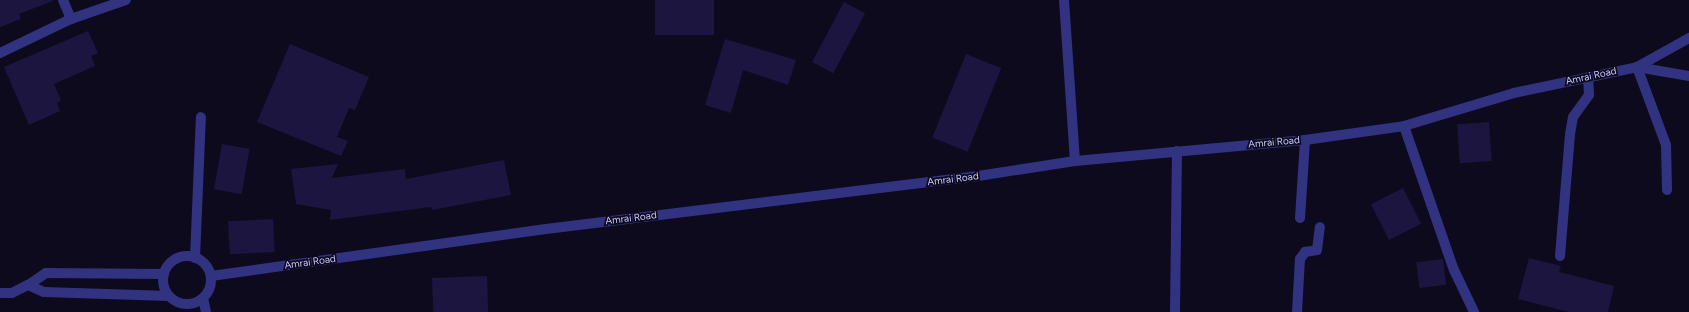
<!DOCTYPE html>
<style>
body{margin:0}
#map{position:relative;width:1689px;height:312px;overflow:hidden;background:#0d0a1e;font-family:Figtree,sans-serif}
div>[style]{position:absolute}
.building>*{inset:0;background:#1c1540;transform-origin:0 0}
.street>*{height:10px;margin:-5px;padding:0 5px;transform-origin:5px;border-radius:5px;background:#323380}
.street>.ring{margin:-5px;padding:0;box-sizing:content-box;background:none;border:10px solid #323380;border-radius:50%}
span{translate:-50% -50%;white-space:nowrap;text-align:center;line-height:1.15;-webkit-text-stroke:3.5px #0d0a1e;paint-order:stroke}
.street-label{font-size:10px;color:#cbc7ff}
</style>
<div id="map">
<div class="building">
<div style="clip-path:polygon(0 0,52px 0,53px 1px,19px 14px,21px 19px,0 27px)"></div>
<div style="left:655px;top:0;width:59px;height:35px"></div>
<div style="left:844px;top:2px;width:24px;height:68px;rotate:28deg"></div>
<div style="clip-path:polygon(88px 31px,98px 53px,91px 56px,95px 66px,54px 84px,61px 100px,57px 103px,60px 111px,29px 125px,4px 67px)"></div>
<div style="clip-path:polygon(725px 39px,796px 60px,788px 85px,743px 70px,731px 113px,705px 105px)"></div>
<div style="clip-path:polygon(290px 44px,369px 77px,355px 110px,349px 108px,337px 137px,348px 141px,341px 156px,257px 122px)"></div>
<div style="left:966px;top:54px;width:38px;height:90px;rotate:22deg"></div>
<div style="left:1489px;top:122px;width:39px;height:32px;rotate:86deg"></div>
<div style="left:222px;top:144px;width:28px;height:46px;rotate:10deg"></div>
<div style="clip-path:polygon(504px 160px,511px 195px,432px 210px,431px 207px,330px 220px,331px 210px,296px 204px,291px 169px,338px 164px,332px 178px,405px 169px,406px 179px)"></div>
<div style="left:1403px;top:188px;width:40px;height:36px;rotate:63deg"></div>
<div style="left:273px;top:219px;width:33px;height:45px;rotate:87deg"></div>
<div style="clip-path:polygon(1529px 258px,1561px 266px,1559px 272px,1614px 286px,1608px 312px,1569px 312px,1518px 299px)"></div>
<div style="left:1443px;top:259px;width:26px;height:27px;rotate:83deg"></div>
<div style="left:487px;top:276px;width:36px;height:55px;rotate:88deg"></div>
</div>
<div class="street">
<div style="left:63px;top:0;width:21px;rotate:67deg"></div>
<div style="left:1064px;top:0;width:161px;rotate:86.1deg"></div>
<div style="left:0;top:53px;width:79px;rotate:-25.6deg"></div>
<div style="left:71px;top:19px;width:58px;rotate:-19.1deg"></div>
<div style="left:1637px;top:67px;width:83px;rotate:69.6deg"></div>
<div style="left:1666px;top:145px;width:45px;rotate:88.7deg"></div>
<div style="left:1637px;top:67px;width:60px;rotate:-29.1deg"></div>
<div style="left:1404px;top:126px;width:152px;rotate:70.9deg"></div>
<div style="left:1454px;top:270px;width:47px;rotate:64.5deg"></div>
<div style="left:1300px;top:218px;width:78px;rotate:-86.3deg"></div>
<div style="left:1560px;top:256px;width:122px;rotate:-85.3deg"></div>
<div style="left:1570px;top:134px;width:17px;rotate:-80deg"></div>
<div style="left:1573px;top:117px;width:27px;rotate:-54deg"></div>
<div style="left:1589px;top:95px;width:18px;rotate:-93deg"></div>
<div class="ring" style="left:163px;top:256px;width:38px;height:38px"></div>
<div style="left:195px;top:258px;width:141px;rotate:-87.6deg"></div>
<div style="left:164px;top:274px;width:118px;rotate:-179.5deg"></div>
<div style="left:46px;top:273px;width:22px;rotate:146deg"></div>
<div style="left:28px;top:285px;width:17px;rotate:24deg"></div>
<div style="left:44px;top:292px;width:125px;rotate:1.8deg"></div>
<div style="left:211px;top:276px;width:338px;rotate:-8deg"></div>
<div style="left:546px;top:229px;width:435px;rotate:-7deg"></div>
<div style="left:978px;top:176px;width:98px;rotate:-8.8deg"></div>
<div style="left:1075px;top:161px;width:231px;rotate:-5.2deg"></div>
<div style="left:1305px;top:140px;width:100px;rotate:-8deg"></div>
<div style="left:1404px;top:126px;width:115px;rotate:-16.7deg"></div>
<div style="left:1514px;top:93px;width:126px;rotate:-11.9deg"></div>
<div style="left:1637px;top:67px;width:53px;rotate:9.8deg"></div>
<div style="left:0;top:293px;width:12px"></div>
<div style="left:12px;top:293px;width:18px;rotate:-27deg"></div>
<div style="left:203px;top:298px;width:14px;rotate:78deg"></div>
<div style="left:1175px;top:312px;width:161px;rotate:-89.3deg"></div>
<div style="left:1297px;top:312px;width:53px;rotate:-86.8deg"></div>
<div style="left:1300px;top:259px;width:9px;rotate:-54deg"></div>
<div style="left:1305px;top:252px;width:12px;rotate:-9deg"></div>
<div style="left:1317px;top:250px;width:23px;rotate:-83deg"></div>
</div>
<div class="street-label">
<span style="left:1591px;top:76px;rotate:-12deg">Amrai Road</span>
<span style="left:1274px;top:142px;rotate:-5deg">Amrai Road</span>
<span style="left:953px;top:179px;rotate:-7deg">Amrai Road</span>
<span style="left:631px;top:218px;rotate:-7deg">Amrai Road</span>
<span style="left:310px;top:262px;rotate:-8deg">Amrai Road</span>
</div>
</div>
